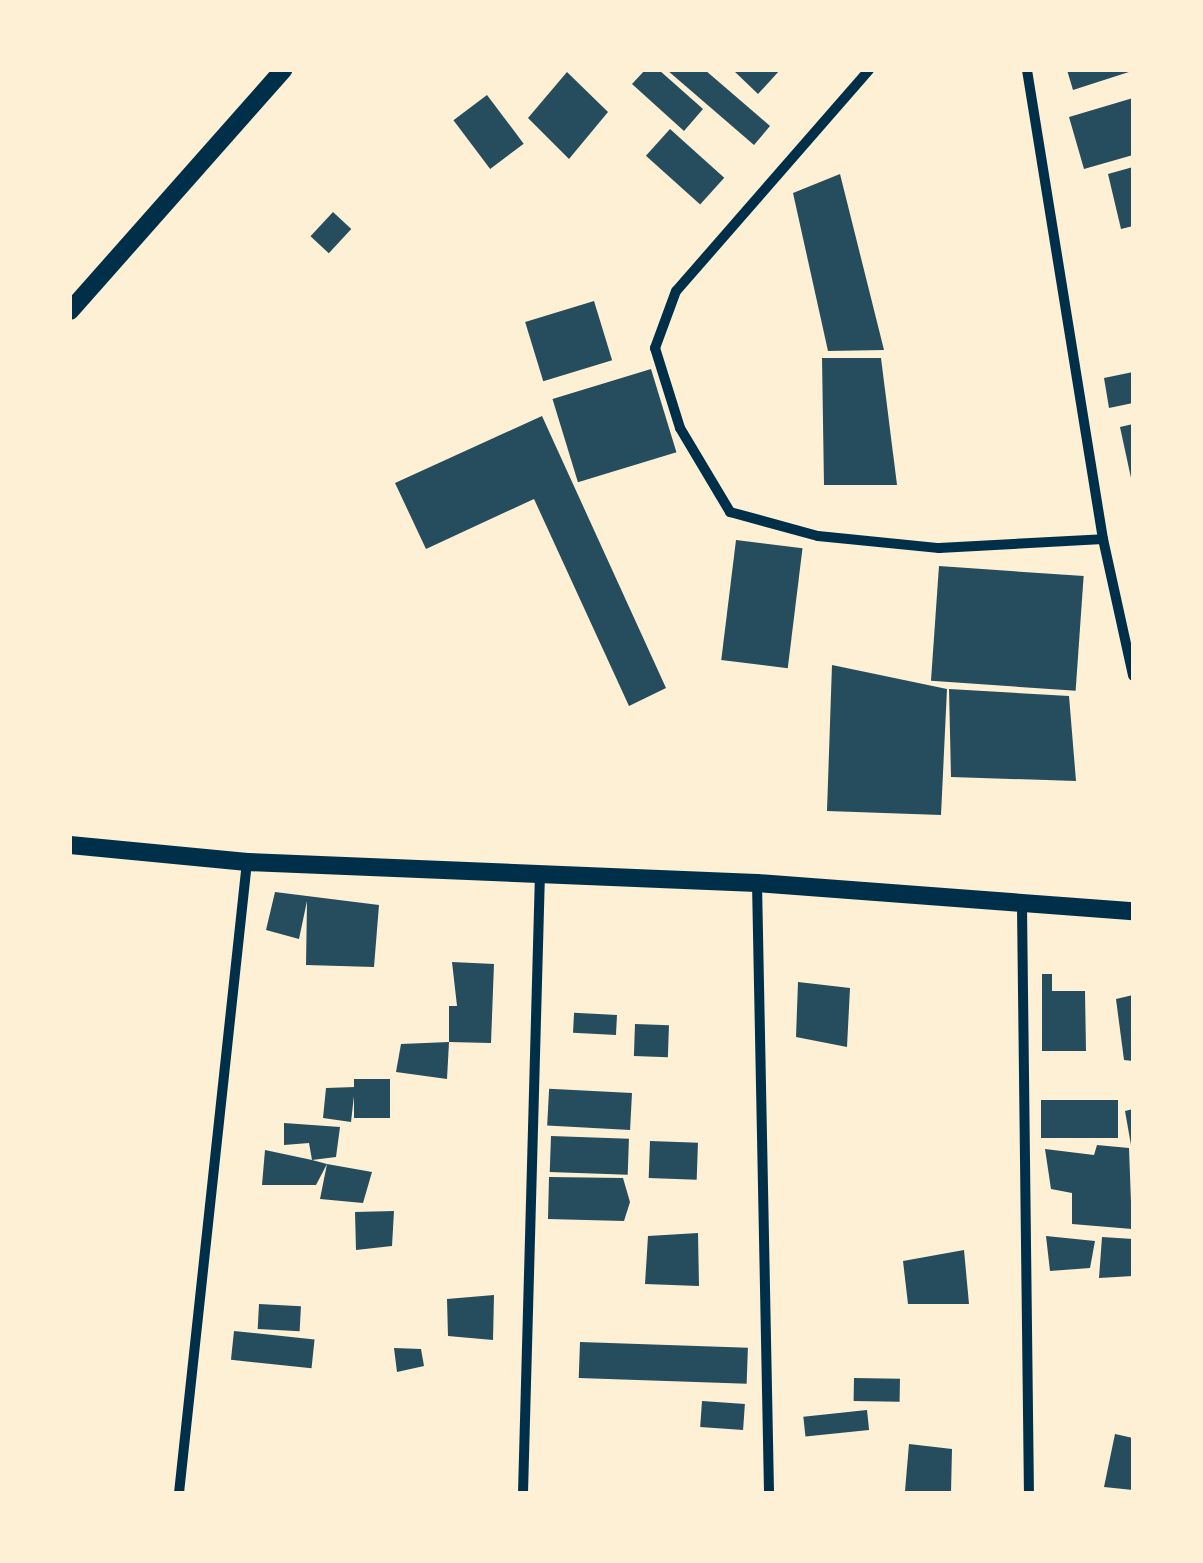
<!DOCTYPE html>
<style>
body{margin:0}
#map{position:relative;width:1203px;height:1563px;overflow:hidden;background:#fdf0d5;font-family:"Noto Serif",serif}
div>[style]{position:absolute}
.building>*{inset:0;background:#264d5e;transform-origin:0 0}
.minor>*{height:10px;margin:-5px;padding:0 5px;transform-origin:5px;border-radius:5px;background:#003049}
.tertiary>*{height:18px;margin:-9px;padding:0 9px;transform-origin:9px;border-radius:9px;background:#003049}
span{translate:-50% -50%;white-space:nowrap;text-align:center;line-height:1.15;-webkit-text-stroke:8px #fdf0d5;paint-order:stroke}
.frame{position:absolute;inset:0;border:72px solid #fdf0d5;pointer-events:none}
</style>
<div id="map">
<div class="building">
<div style="clip-path:polygon(645px 70px,659px 70px,703px 109px,684px 131px,632px 84px)"></div>
<div style="clip-path:polygon(667px 70px,705px 70px,770px 126px,754px 145px)"></div>
<div style="clip-path:polygon(733px 70px,780px 70px,758px 94px)"></div>
<div style="clip-path:polygon(1067px 70px,1132px 70px,1132px 71px,1073px 90px)"></div>
<div style="clip-path:polygon(567px 72px,608px 112px,569px 159px,528px 118px)"></div>
<div style="left:487px;top:95px;width:61px;height:42px;rotate:53deg"></div>
<div style="clip-path:polygon(1133px 98px,1133px 155px,1084px 169px,1069px 117px)"></div>
<div style="left:670px;top:129px;width:73px;height:36px;rotate:42deg"></div>
<div style="clip-path:polygon(1133px 167px,1133px 226px,1121px 229px,1108px 174px)"></div>
<div style="clip-path:polygon(840px 174px,884px 350px,828px 351px,793px 193px)"></div>
<div style="left:333px;top:212px;width:25px;height:33px;rotate:43deg"></div>
<div style="left:594px;top:301px;width:62px;height:72px;rotate:73deg"></div>
<div style="clip-path:polygon(822px 358px,881px 358px,897px 485px,824px 485px)"></div>
<div style="left:651px;top:369px;width:87px;height:103px;rotate:73deg"></div>
<div style="clip-path:polygon(1133px 372px,1133px 403px,1109px 408px,1104px 378px)"></div>
<div style="clip-path:polygon(542px 416px,666px 688px,629px 706px,534px 499px,426px 549px,395px 483px)"></div>
<div style="clip-path:polygon(1133px 424px,1133px 478px,1131px 478px,1120px 427px)"></div>
<div style="left:736px;top:540px;width:67px;height:121px;rotate:7deg"></div>
<div style="left:939px;top:566px;width:145px;height:115px;rotate:4deg"></div>
<div style="clip-path:polygon(832px 665px,947px 689px,941px 815px,827px 811px)"></div>
<div style="clip-path:polygon(949px 689px,1069px 696px,1076px 781px,951px 777px)"></div>
<div style="clip-path:polygon(275px 892px,379px 905px,374px 967px,306px 965px,307px 901px,299px 939px,266px 930px)"></div>
<div style="clip-path:polygon(452px 962px,494px 964px,491px 1043px,449px 1042px,449px 1006px,457px 1006px)"></div>
<div style="clip-path:polygon(1042px 974px,1052px 974px,1052px 991px,1085px 991px,1086px 1051px,1042px 1051px)"></div>
<div style="clip-path:polygon(798px 982px,850px 988px,847px 1047px,796px 1037px)"></div>
<div style="clip-path:polygon(1133px 995px,1133px 1061px,1124px 1060px,1116px 999px)"></div>
<div style="left:617px;top:1015px;width:20px;height:43px;rotate:93deg"></div>
<div style="left:635px;top:1024px;width:34px;height:32px;rotate:2deg"></div>
<div style="clip-path:polygon(449px 1042px,447px 1079px,396px 1072px,401px 1044px)"></div>
<div style="left:354px;top:1079px;width:36px;height:39px"></div>
<div style="clip-path:polygon(355px 1087px,351px 1122px,323px 1118px,326px 1088px)"></div>
<div style="left:632px;top:1093px;width:37px;height:83px;rotate:93deg"></div>
<div style="left:1041px;top:1100px;width:77px;height:38px"></div>
<div style="clip-path:polygon(1133px 1109px,1133px 1145px,1131px 1145px,1125px 1111px)"></div>
<div style="clip-path:polygon(284px 1123px,340px 1127px,336px 1157px,312px 1160px,309px 1143px,284px 1145px)"></div>
<div style="left:551px;top:1136px;width:78px;height:36px;rotate:2deg"></div>
<div style="left:650px;top:1141px;width:48px;height:37px;rotate:2deg"></div>
<div style="clip-path:polygon(1097px 1145px,1129px 1148px,1132px 1229px,1072px 1224px,1072px 1193px,1051px 1189px,1045px 1149px,1094px 1155px)"></div>
<div style="clip-path:polygon(265px 1150px,312px 1160px,327px 1164px,316px 1185px,262px 1185px)"></div>
<div style="clip-path:polygon(327px 1164px,372px 1172px,363px 1203px,320px 1199px)"></div>
<div style="clip-path:polygon(549px 1177px,623px 1178px,630px 1202px,624px 1221px,548px 1219px)"></div>
<div style="clip-path:polygon(394px 1211px,392px 1246px,356px 1250px,355px 1212px)"></div>
<div style="clip-path:polygon(698px 1233px,699px 1286px,645px 1284px,648px 1236px)"></div>
<div style="clip-path:polygon(1046px 1236px,1095px 1241px,1090px 1268px,1050px 1271px)"></div>
<div style="clip-path:polygon(1102px 1237px,1133px 1239px,1133px 1276px,1099px 1278px)"></div>
<div style="clip-path:polygon(964px 1250px,969px 1304px,908px 1304px,903px 1261px)"></div>
<div style="clip-path:polygon(494px 1295px,493px 1340px,448px 1336px,447px 1299px)"></div>
<div style="left:259px;top:1304px;width:42px;height:25px;rotate:3deg"></div>
<div style="left:234px;top:1331px;width:81px;height:29px;rotate:6deg"></div>
<div style="left:580px;top:1342px;width:168px;height:36px;rotate:2deg"></div>
<div style="clip-path:polygon(394px 1348px,421px 1349px,424px 1366px,397px 1372px)"></div>
<div style="left:854px;top:1378px;width:46px;height:23px;rotate:1deg"></div>
<div style="left:702px;top:1401px;width:43px;height:26px;rotate:4deg"></div>
<div style="left:867px;top:1410px;width:20px;height:64px;rotate:84deg"></div>
<div style="clip-path:polygon(1115px 1434px,1133px 1438px,1133px 1490px,1104px 1487px)"></div>
<div style="clip-path:polygon(909px 1444px,952px 1449px,951px 1492px,905px 1491px)"></div>
</div>
<div class="minor">
<div style="left:869px;top:70px;width:293px;rotate:131.1deg"></div>
<div style="left:676px;top:291px;width:61px;rotate:110.2deg"></div>
<div style="left:655px;top:348px;width:84px;rotate:72.6deg"></div>
<div style="left:680px;top:428px;width:98px;rotate:59.2deg"></div>
<div style="left:730px;top:512px;width:91px;rotate:15.3deg"></div>
<div style="left:818px;top:536px;width:122px;rotate:5.7deg"></div>
<div style="left:939px;top:548px;width:164px;rotate:-3.1deg"></div>
<div style="left:1027px;top:70px;width:475px;rotate:80.8deg"></div>
<div style="left:1103px;top:539px;width:140px;rotate:77.6deg"></div>
<div style="left:757px;top:883px;width:610px;rotate:88.87deg"></div>
<div style="left:1022px;top:907px;width:586px;rotate:89.32deg"></div>
<div style="left:179px;top:1493px;width:635px;rotate:-83.85deg"></div>
<div style="left:523px;top:1493px;width:620px;rotate:-88.43deg"></div>
</div>
<div class="tertiary">
<div style="left:70px;top:311px;width:322px;rotate:-48.5deg"></div>
<div style="left:70px;top:845px;width:178px;rotate:5.5deg"></div>
<div style="left:247px;top:862px;width:510px;rotate:2.36deg"></div>
<div style="left:757px;top:883px;width:377px;rotate:4.3deg"></div>
</div>
<div class="frame"></div>
</div>
